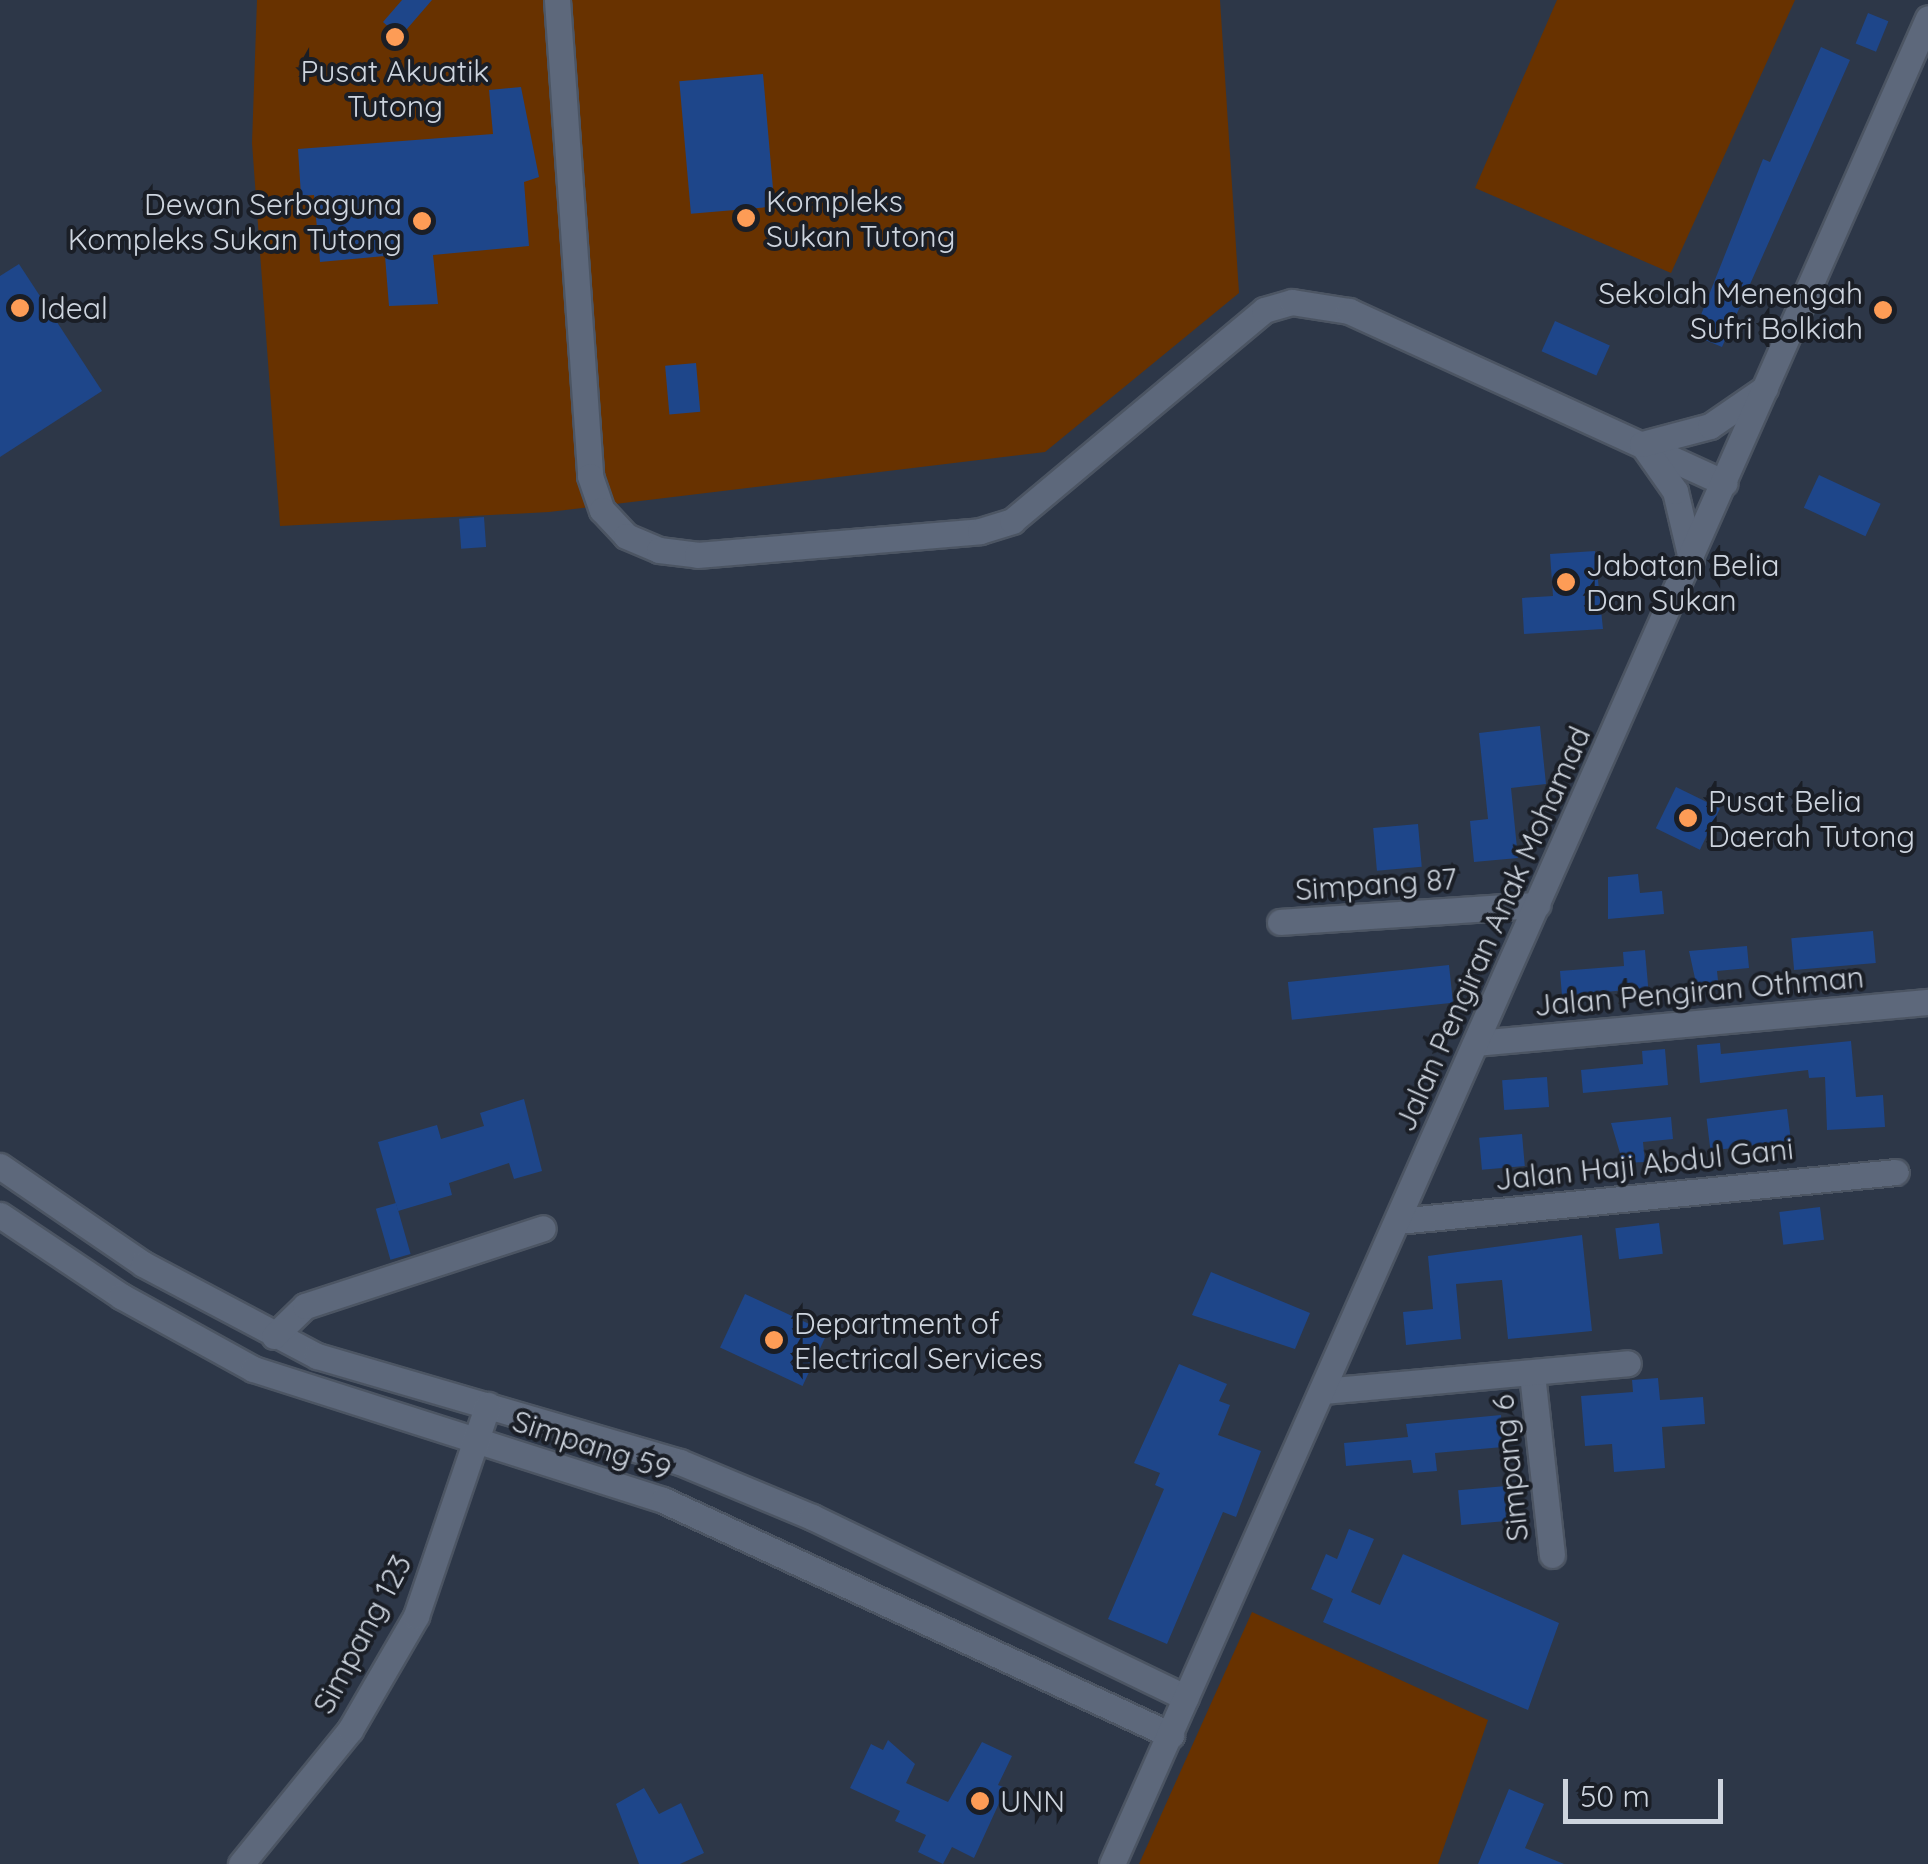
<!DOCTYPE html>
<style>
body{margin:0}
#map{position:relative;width:1928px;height:1864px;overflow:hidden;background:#2d3748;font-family:Quicksand,sans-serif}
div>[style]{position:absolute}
.green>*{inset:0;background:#683200}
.building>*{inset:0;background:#1e468a;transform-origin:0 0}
.roads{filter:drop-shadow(2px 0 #4c5563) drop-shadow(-2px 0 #4c5563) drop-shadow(0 2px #4c5563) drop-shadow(0 -2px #4c5563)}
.minor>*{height:25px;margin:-12.5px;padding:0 12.5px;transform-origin:12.5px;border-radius:12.5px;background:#5d687b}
.dots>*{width:28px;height:28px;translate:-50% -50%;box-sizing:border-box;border:5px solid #1a1e26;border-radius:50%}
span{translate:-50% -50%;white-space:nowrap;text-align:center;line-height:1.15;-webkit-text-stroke:8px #1a1e26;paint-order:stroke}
.poi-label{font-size:30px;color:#cdd4de}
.left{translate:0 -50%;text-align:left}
.right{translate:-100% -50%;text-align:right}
.street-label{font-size:30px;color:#cdd4de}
.scale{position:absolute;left:1563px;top:1779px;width:160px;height:45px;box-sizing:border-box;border:5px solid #cdd4de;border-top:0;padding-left:12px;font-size:30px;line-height:35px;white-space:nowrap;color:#cdd4de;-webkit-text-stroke:8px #1a1e26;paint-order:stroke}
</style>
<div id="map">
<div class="green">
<div style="clip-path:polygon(257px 0,1220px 0,1239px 293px,1045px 452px,549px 512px,280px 526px,252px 143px)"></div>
<div style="clip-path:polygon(1557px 0,1795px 0,1671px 273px,1475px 188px)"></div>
<div style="clip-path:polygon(1252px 1612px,1488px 1720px,1438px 1864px,1139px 1864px)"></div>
</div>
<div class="building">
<div style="clip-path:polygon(402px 0,432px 0,400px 37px,383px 22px)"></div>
<div style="left:1868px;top:13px;width:22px;height:33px;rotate:22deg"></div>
<div style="clip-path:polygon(1821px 47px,1850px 60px,1722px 347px,1693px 335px,1763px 159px,1770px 162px)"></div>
<div style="left:763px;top:74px;width:133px;height:84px;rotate:85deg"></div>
<div style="clip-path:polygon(521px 87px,539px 177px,524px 182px,529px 246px,433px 255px,438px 304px,389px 306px,385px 256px,320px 262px,314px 195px,301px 196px,298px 149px,493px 134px,489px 90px)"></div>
<div style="clip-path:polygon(19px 264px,102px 391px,0 457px,0 276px)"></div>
<div style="left:1555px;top:321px;width:60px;height:33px;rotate:24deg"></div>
<div style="left:696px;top:363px;width:49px;height:31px;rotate:85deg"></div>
<div style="left:1819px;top:475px;width:68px;height:36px;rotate:25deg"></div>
<div style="left:484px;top:517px;width:30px;height:25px;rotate:86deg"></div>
<div style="clip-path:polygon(1595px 551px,1603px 629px,1524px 634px,1522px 598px,1553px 596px,1550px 554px)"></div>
<div style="clip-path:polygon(1540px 726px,1546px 784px,1511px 788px,1518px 858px,1474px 862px,1470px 821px,1488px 819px,1479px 733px)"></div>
<div style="left:1676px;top:787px;width:49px;height:46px;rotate:26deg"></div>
<div style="left:1418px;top:824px;width:43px;height:45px;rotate:85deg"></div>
<div style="clip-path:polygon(1638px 874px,1640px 893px,1662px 891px,1664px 914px,1608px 919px,1608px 877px)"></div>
<div style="left:1873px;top:931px;width:32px;height:82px;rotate:85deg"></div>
<div style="clip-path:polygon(1747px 946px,1749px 968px,1717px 971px,1719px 990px,1698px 992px,1689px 951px)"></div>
<div style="clip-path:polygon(1645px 950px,1649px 997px,1627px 999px,1626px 990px,1562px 996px,1560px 971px,1624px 966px,1623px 952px)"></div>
<div style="left:1449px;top:965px;width:38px;height:162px;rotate:84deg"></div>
<div style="clip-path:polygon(1851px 1041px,1856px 1097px,1883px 1095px,1885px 1127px,1827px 1130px,1825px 1077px,1809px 1078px,1808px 1070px,1700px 1083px,1697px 1045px,1720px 1043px,1721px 1054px)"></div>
<div style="clip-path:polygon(1665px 1049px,1668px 1085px,1583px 1093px,1581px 1070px,1643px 1064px,1642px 1051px)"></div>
<div style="left:1547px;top:1077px;width:30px;height:45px;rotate:86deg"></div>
<div style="clip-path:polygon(524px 1099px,542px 1171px,514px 1179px,509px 1163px,449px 1183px,452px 1195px,398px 1211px,378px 1142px,437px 1125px,441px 1139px,484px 1126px,480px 1113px)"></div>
<div style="left:1787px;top:1109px;width:32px;height:81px;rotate:83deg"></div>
<div style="clip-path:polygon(1671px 1117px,1673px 1139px,1643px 1142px,1645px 1162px,1623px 1163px,1611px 1123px)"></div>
<div style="left:1522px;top:1134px;width:32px;height:43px;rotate:85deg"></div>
<div style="left:396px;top:1203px;width:53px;height:21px;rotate:74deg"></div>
<div style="left:1820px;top:1207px;width:33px;height:41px;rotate:83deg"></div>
<div style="left:1659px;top:1223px;width:31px;height:44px;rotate:83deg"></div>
<div style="clip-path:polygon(1582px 1235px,1592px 1331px,1508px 1339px,1502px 1280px,1456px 1284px,1461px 1339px,1406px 1345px,1403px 1312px,1433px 1309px,1428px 1256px)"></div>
<div style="clip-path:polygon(1211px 1272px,1310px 1313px,1295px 1349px,1192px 1315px)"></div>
<div style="left:745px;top:1294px;width:91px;height:59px;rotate:25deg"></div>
<div style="clip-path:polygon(1179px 1364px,1227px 1384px,1219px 1401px,1230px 1405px,1218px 1435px,1261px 1451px,1236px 1517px,1223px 1512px,1167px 1644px,1108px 1619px,1164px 1489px,1155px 1485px,1160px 1473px,1134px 1463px)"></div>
<div style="clip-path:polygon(1658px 1378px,1660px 1400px,1703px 1397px,1705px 1424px,1662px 1427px,1665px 1468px,1614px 1472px,1612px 1444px,1585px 1446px,1581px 1396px,1633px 1392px,1632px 1380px)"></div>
<div style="clip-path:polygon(1501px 1415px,1503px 1447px,1435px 1453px,1437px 1471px,1413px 1473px,1411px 1460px,1346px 1466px,1344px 1443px,1408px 1437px,1406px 1424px)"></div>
<div style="left:1506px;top:1486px;width:35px;height:48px;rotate:85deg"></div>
<div style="clip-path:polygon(1349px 1529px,1374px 1539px,1351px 1592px,1380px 1605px,1403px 1554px,1559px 1623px,1528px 1710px,1323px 1622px,1333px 1599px,1311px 1589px,1326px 1554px,1337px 1559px)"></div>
<div style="clip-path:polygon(888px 1740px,915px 1764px,906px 1783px,948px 1802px,982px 1742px,1012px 1756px,998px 1785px,1006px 1788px,974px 1858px,952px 1847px,943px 1864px,918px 1852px,926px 1835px,895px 1821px,900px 1811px,850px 1788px,871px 1744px,883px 1750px)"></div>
<div style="clip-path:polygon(644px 1788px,659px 1814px,681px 1803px,704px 1853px,680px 1864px,639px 1864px,616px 1804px)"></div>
<div style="clip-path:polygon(1509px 1789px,1544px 1804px,1525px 1848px,1564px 1864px,1478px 1864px)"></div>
</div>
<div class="roads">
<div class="minor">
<div style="left:557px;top:0;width:477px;rotate:86deg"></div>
<div style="left:590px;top:476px;width:36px;rotate:71deg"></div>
<div style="left:602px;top:510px;width:35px;rotate:47deg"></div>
<div style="left:626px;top:536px;width:36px;rotate:23deg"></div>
<div style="left:659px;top:550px;width:38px;rotate:7deg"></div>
<div style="left:697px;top:555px;width:284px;rotate:-4.8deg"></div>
<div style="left:980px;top:531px;width:34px;rotate:-17deg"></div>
<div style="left:1012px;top:521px;width:329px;rotate:-39.9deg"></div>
<div style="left:1264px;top:310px;width:29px;rotate:-16deg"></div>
<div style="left:1292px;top:302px;width:58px;rotate:9deg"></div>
<div style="left:1349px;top:311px;width:413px;rotate:24.6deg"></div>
<div style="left:1691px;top:559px;width:70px;rotate:-103.2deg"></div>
<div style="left:1675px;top:491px;width:57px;rotate:-125.1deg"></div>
<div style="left:1642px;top:444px;width:70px;rotate:-14.8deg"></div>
<div style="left:1710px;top:426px;width:67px;rotate:-34.6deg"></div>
<div style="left:1280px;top:922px;width:258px;rotate:-3.8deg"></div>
<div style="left:1476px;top:1043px;width:454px;rotate:-5.2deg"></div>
<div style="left:0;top:1166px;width:173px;rotate:34.4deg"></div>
<div style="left:143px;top:1264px;width:197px;rotate:27.9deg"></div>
<div style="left:317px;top:1356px;width:378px;rotate:16.3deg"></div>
<div style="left:680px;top:1462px;width:143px;rotate:22.6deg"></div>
<div style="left:812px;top:1517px;width:415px;rotate:25.8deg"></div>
<div style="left:0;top:1215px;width:146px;rotate:33.8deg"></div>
<div style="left:121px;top:1296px;width:151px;rotate:28.9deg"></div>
<div style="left:253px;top:1369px;width:430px;rotate:17.7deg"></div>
<div style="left:663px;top:1500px;width:560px;rotate:24.83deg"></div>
<div style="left:1398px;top:1221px;width:500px;rotate:-5.62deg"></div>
<div style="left:274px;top:1336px;width:43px;rotate:-44.1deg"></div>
<div style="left:305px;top:1306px;width:250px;rotate:-18.1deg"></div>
<div style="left:1532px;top:1374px;width:182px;rotate:83.7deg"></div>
<div style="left:1323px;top:1391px;width:306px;rotate:-5.2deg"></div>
<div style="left:241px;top:1864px;width:173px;rotate:-50.9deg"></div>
<div style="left:350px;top:1730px;width:132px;rotate:-59.9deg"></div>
<div style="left:416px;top:1616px;width:223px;rotate:-71.2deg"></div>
<div style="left:1112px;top:1864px;width:2018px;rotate:-66.15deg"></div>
</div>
</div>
<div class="dots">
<div style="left:395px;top:37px;background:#fd9c56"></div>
<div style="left:746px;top:218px;background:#fd9c56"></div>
<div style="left:422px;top:221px;background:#fd9c56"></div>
<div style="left:20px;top:308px;background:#fd9c56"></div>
<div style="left:1883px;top:310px;background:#fd9c56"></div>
<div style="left:1566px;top:582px;background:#fd9c56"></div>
<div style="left:1688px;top:818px;background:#fd9c56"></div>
<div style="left:774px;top:1340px;background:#fd9c56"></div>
<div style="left:980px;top:1801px;background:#fd9c56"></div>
</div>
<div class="poi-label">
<span style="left:395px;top:88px">Pusat Akuatik<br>Tutong</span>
<span class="left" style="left:766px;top:218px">Kompleks<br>Sukan Tutong</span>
<span class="right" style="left:402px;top:221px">Dewan Serbaguna<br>Kompleks Sukan Tutong</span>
<span class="right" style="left:1863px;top:310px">Sekolah Menengah<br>Sufri Bolkiah</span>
<span class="left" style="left:40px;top:308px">Ideal</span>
<span class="left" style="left:1586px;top:582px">Jabatan Belia<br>Dan Sukan</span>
<span class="left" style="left:1708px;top:818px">Pusat Belia<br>Daerah Tutong</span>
<span class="left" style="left:794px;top:1340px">Department of<br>Electrical Services</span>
<span class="left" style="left:1000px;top:1801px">UNN</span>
</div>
<div class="street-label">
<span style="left:1376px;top:884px;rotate:-4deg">Simpang 87</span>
<span style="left:1492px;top:929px;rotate:-66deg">Jalan Pengiran Anak Mohamad</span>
<span style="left:1699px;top:991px;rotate:-5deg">Jalan Pengiran Othman</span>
<span style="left:1644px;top:1164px;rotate:-6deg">Jalan Haji Abdul Gani</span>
<span style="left:592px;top:1445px;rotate:18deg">Simpang 59</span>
<span style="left:1510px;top:1468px;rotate:-96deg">Simpang 6</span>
<span style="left:362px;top:1634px;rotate:-62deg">Simpang 123</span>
</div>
<div class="scale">50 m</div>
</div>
